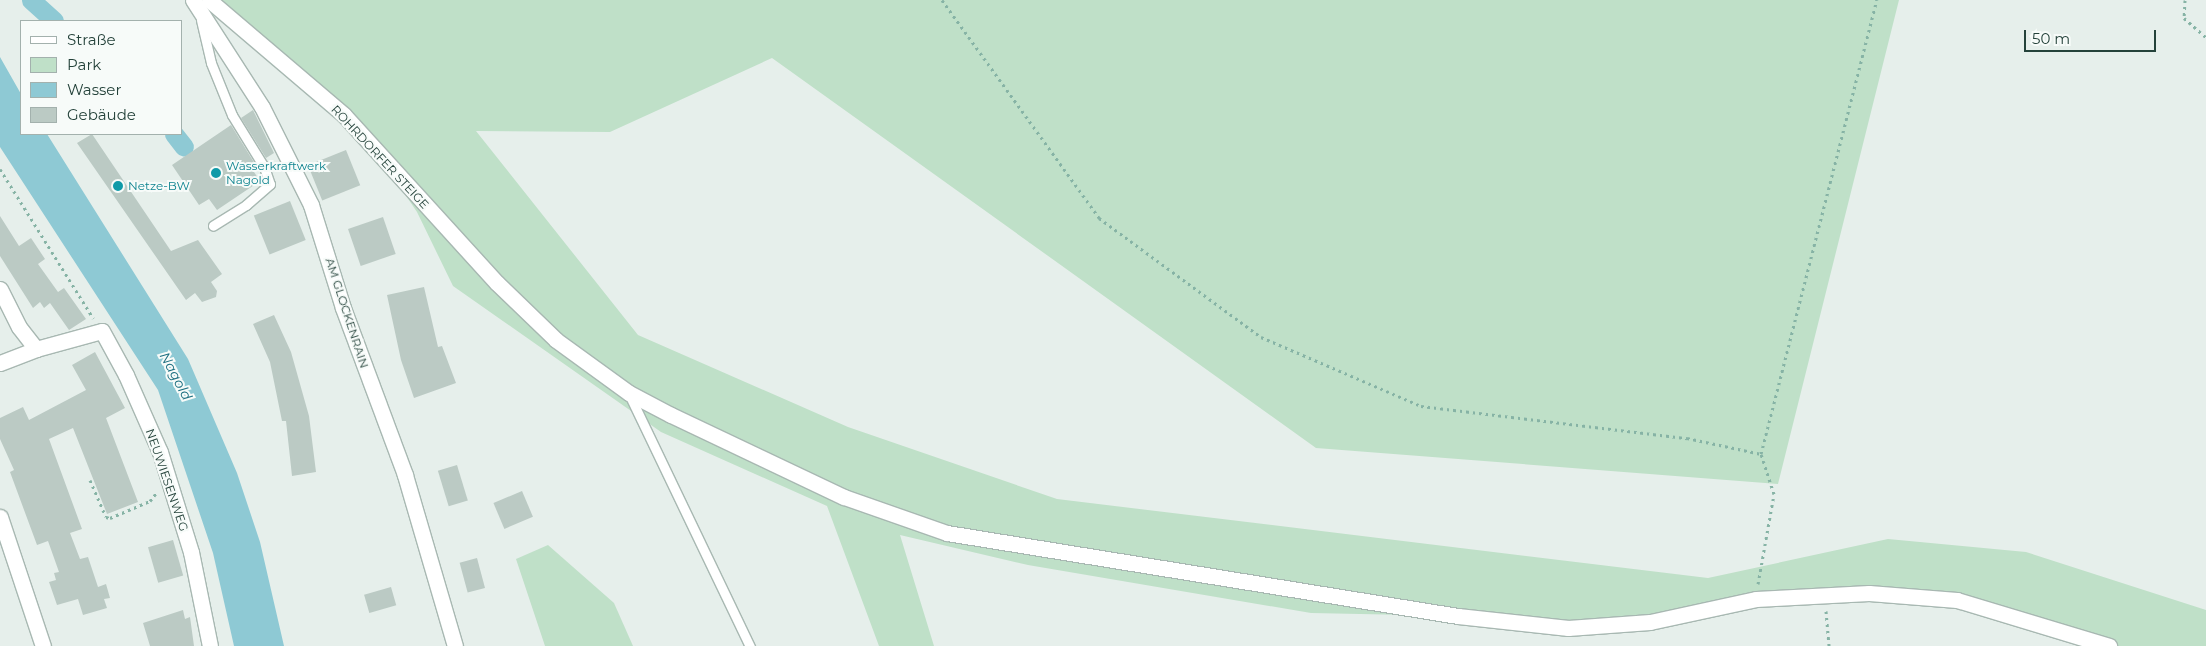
<!DOCTYPE html>
<meta charset="utf-8">
<style>
body{margin:0}
#map{position:relative;width:2206px;height:646px;overflow:hidden;background:#e6efeb;font-family:Montserrat,sans-serif}
div>[style]{position:absolute}
.green>*{inset:0;background:#bfe0c8}
.water>*{inset:0;background:#8ec9d4}
.canal>*{height:19px;margin:-9.5px;padding:0 9.5px;transform-origin:9.5px;border-radius:9.5px;background:#8ec9d4}
.building>*{inset:0;background:#bbcac4;transform-origin:0 0}
.path>*{height:3px;margin-top:-1.5px;transform-origin:0;background:repeating-linear-gradient(90deg,#86b3a5 0 2.5px,transparent 0 6.5px)}
.roads{filter:drop-shadow(1px 0 #a8b8b2) drop-shadow(-1px 0 #a8b8b2) drop-shadow(0 1px #a8b8b2) drop-shadow(0 -1px #a8b8b2)}
.lane>*{height:9px;margin:-4.5px;padding:0 4.5px;transform-origin:4.5px;border-radius:4.5px;background:#fff}
.street>*{height:15px;margin:-7.5px;padding:0 7.5px;transform-origin:7.5px;border-radius:7.5px;background:#fff}
.dots>*{width:14px;height:14px;translate:-50% -50%;box-sizing:border-box;border:2px solid #f7fbf9;border-radius:50%}
span{translate:-50% -50%;white-space:nowrap;text-align:center;line-height:1.15;-webkit-text-stroke:4px #f7fbf9;paint-order:stroke}
.street-label{font-size:12px;color:#24423a}
.culture-label{font-size:12px;color:#0d838f}
.left{translate:0 -50%;text-align:left}
.water-label{font-size:14px;color:#1c6f80;font-style:italic}
.legend{position:absolute;left:20px;top:20px;width:162px;height:115px;box-sizing:border-box;background:#f7fbf9;border:1px solid #a3b1ad;margin:0;padding:6px 9px;list-style:none;font-size:15px;color:#24423a}
.legend li{display:flex;align-items:center;gap:10px;height:25px}
.legend b{width:25px;border:1px solid #a3b1ad}
.scale{position:absolute;left:2024px;top:30px;width:132px;height:22px;box-sizing:border-box;border:2px solid #24423a;border-top:0;padding-left:6px;font-size:15px;line-height:18px;white-space:nowrap;color:#24423a;-webkit-text-stroke:4px #f7fbf9;paint-order:stroke}
</style>
<div id="map">
<div class="green">
<div style="clip-path:polygon(215px 0,1899px 0,1778px 484px,1316px 448px,772px 58px,610px 132px,476px 131px,638px 335px,848px 427px,1057px 499px,1708px 578px,1888px 539px,2026px 552px,2206px 610px,2206px 646px,2110px 646px,1957px 600px,1869px 593px,1568px 628px,1458px 616px,1311px 613px,1028px 565px,900px 535px,934px 646px,879px 646px,827px 506px,661px 432px,453px 286px,417px 212px,361px 129px)"></div>
<div style="clip-path:polygon(548px 545px,614px 603px,633px 646px,545px 646px,516px 559px)"></div>
</div>
<div class="water">
<div style="clip-path:polygon(0 57px,21px 94px,21px 134px,47px 134px,188px 359px,237px 473px,260px 542px,284px 646px,234px 646px,213px 553px,158px 390px,0 147px)"></div>
</div>
<div class="canal">
<div style="left:31px;top:0;width:31px;rotate:42deg"></div>
<div style="left:174px;top:134px;width:16px;rotate:52deg"></div>
</div>
<div class="building">
<div style="clip-path:polygon(253px 110px,274px 153px,266px 158px,241px 118px)"></div>
<div style="clip-path:polygon(231px 125px,255px 164px,250px 166px,260px 181px,217px 210px,209px 199px,199px 205px,172px 165px)"></div>
<div style="clip-path:polygon(92px 134px,171px 251px,198px 240px,222px 274px,211px 282px,217px 291px,216px 297px,202px 302px,195px 293px,186px 300px,77px 143px)"></div>
<div style="left:346px;top:150px;width:38px;height:41px;rotate:68deg"></div>
<div style="left:290px;top:201px;width:42px;height:39px;rotate:68deg"></div>
<div style="clip-path:polygon(0 216px,19px 246px,31px 238px,45px 259px,38px 264px,58px 292px,64px 288px,86px 319px,69px 330px,50px 303px,44px 308px,40px 302px,33px 308px,0 256px)"></div>
<div style="left:383px;top:217px;width:39px;height:37px;rotate:71deg"></div>
<div style="clip-path:polygon(424px 287px,438px 347px,442px 346px,456px 383px,414px 398px,401px 360px,387px 295px)"></div>
<div style="clip-path:polygon(274px 315px,291px 352px,309px 416px,316px 472px,292px 476px,286px 421px,282px 421px,270px 362px,253px 324px)"></div>
<div style="clip-path:polygon(95px 352px,125px 408px,106px 418px,138px 502px,107px 514px,73px 428px,49px 439px,82px 529px,70px 533px,80px 559px,88px 557px,98px 587px,106px 584px,110px 598px,104px 599px,107px 608px,83px 615px,78px 599px,57px 605px,49px 582px,56px 580px,54px 573px,59px 572px,48px 541px,37px 545px,10px 472px,14px 470px,0 439px,0 418px,23px 407px,29px 420px,86px 390px,72px 365px)"></div>
<div style="left:457px;top:465px;width:37px;height:20px;rotate:73deg"></div>
<div style="left:522px;top:491px;width:28px;height:31px;rotate:67deg"></div>
<div style="left:173px;top:540px;width:37px;height:26px;rotate:74deg"></div>
<div style="left:477px;top:558px;width:31px;height:18px;rotate:75deg"></div>
<div style="left:391px;top:587px;width:19px;height:28px;rotate:74deg"></div>
<div style="clip-path:polygon(183px 610px,185px 619px,190px 617px,194px 646px,150px 646px,143px 623px)"></div>
</div>
<div class="path">
<div style="left:942px;top:0;width:269px;rotate:54.2deg"></div>
<div style="left:1099px;top:218px;width:201px;rotate:36.3deg"></div>
<div style="left:1261px;top:337px;width:174px;rotate:23.3deg"></div>
<div style="left:1421px;top:406px;width:268px;rotate:6.9deg"></div>
<div style="left:1687px;top:438px;width:76px;rotate:12.2deg"></div>
<div style="left:2185px;top:0;width:18px;rotate:93deg"></div>
<div style="left:2184px;top:18px;width:29px;rotate:41deg"></div>
<div style="left:0;top:169px;width:176px;rotate:58deg"></div>
<div style="left:90px;top:480px;width:40px;rotate:66.6deg"></div>
<div style="left:106px;top:517px;width:4px;rotate:14deg"></div>
<div style="left:110px;top:518px;width:43px;rotate:-23deg"></div>
<div style="left:150px;top:501px;width:11px;rotate:-52deg"></div>
<div style="left:1758px;top:584px;width:91px;rotate:-79.9deg"></div>
<div style="left:1774px;top:494px;width:42px;rotate:-108deg"></div>
<div style="left:1761px;top:454px;width:469px;rotate:-75.7deg"></div>
<div style="left:1826px;top:611px;width:35px;rotate:85deg"></div>
</div>
<div class="roads">
<div class="lane">
<div style="left:201px;top:20px;width:44px;rotate:76.9deg"></div>
<div style="left:211px;top:63px;width:56px;rotate:68deg"></div>
<div style="left:232px;top:115px;width:61px;rotate:58.4deg"></div>
<div style="left:264px;top:167px;width:18px;rotate:71deg"></div>
<div style="left:270px;top:184px;width:32px;rotate:139deg"></div>
<div style="left:246px;top:205px;width:39px;rotate:148deg"></div>
<div style="left:629px;top:394px;width:280px;rotate:64.4deg"></div>
</div>
<div class="street">
<div style="left:193px;top:0;width:127px;rotate:57.2deg"></div>
<div style="left:262px;top:107px;width:110px;rotate:63.4deg"></div>
<div style="left:311px;top:205px;width:108px;rotate:72.7deg"></div>
<div style="left:343px;top:308px;width:178px;rotate:69.6deg"></div>
<div style="left:405px;top:475px;width:178px;rotate:73.7deg"></div>
<div style="left:209px;top:0;width:177px;rotate:40.4deg"></div>
<div style="left:344px;top:115px;width:227px;rotate:47.7deg"></div>
<div style="left:497px;top:283px;width:82px;rotate:44deg"></div>
<div style="left:556px;top:340px;width:90px;rotate:36deg"></div>
<div style="left:629px;top:393px;width:47px;rotate:27.6deg"></div>
<div style="left:671px;top:415px;width:191px;rotate:25.4deg"></div>
<div style="left:844px;top:497px;width:109px;rotate:19.3deg"></div>
<div style="left:947px;top:533px;width:518px;rotate:9.23deg"></div>
<div style="left:1458px;top:616px;width:111px;rotate:6.2deg"></div>
<div style="left:1568px;top:628px;width:82px;rotate:-4.2deg"></div>
<div style="left:1650px;top:622px;width:108px;rotate:-12.2deg"></div>
<div style="left:1756px;top:599px;width:113px;rotate:-3deg"></div>
<div style="left:1869px;top:593px;width:88px;rotate:4.5deg"></div>
<div style="left:1957px;top:600px;width:159px;rotate:16.8deg"></div>
<div style="left:0;top:289px;width:42px;rotate:63.4deg"></div>
<div style="left:19px;top:327px;width:28px;rotate:52deg"></div>
<div style="left:0;top:363px;width:39px;rotate:-21deg"></div>
<div style="left:36px;top:349px;width:68px;rotate:-15.3deg"></div>
<div style="left:102px;top:331px;width:50px;rotate:61.4deg"></div>
<div style="left:126px;top:375px;width:84px;rotate:66.2deg"></div>
<div style="left:160px;top:452px;width:105px;rotate:72.8deg"></div>
<div style="left:191px;top:552px;width:96px;rotate:78.6deg"></div>
<div style="left:0;top:517px;width:136px;rotate:71.6deg"></div>
</div>
</div>
<div class="dots">
<div style="left:216px;top:173px;background:#0f9aa8"></div>
<div style="left:118px;top:186px;background:#0f9aa8"></div>
</div>
<div class="street-label">
<span style="left:380px;top:157px;rotate:47deg">ROHRDORFER STEIGE</span>
<span style="left:347px;top:313px;rotate:72deg">AM GLOCKENRAIN</span>
<span style="left:167px;top:480px;rotate:71deg">NEUWIESENWEG</span>
</div>
<div class="culture-label">
<span class="left" style="left:226px;top:173px">Wasserkraftwerk<br>Nagold</span>
<span class="left" style="left:128px;top:186px">Netze-BW</span>
</div>
<div class="water-label">
<span style="left:176px;top:376px;rotate:62deg">Nagold</span>
</div>
<ul class="legend">
<li><b style="height:6px;background:#fff"></b>Straße</li>
<li><b style="height:14px;background:#bfe0c8"></b>Park</li>
<li><b style="height:14px;background:#8ec9d4"></b>Wasser</li>
<li><b style="height:14px;background:#bbcac4"></b>Gebäude</li>
</ul>
<div class="scale">50 m</div>
</div>
